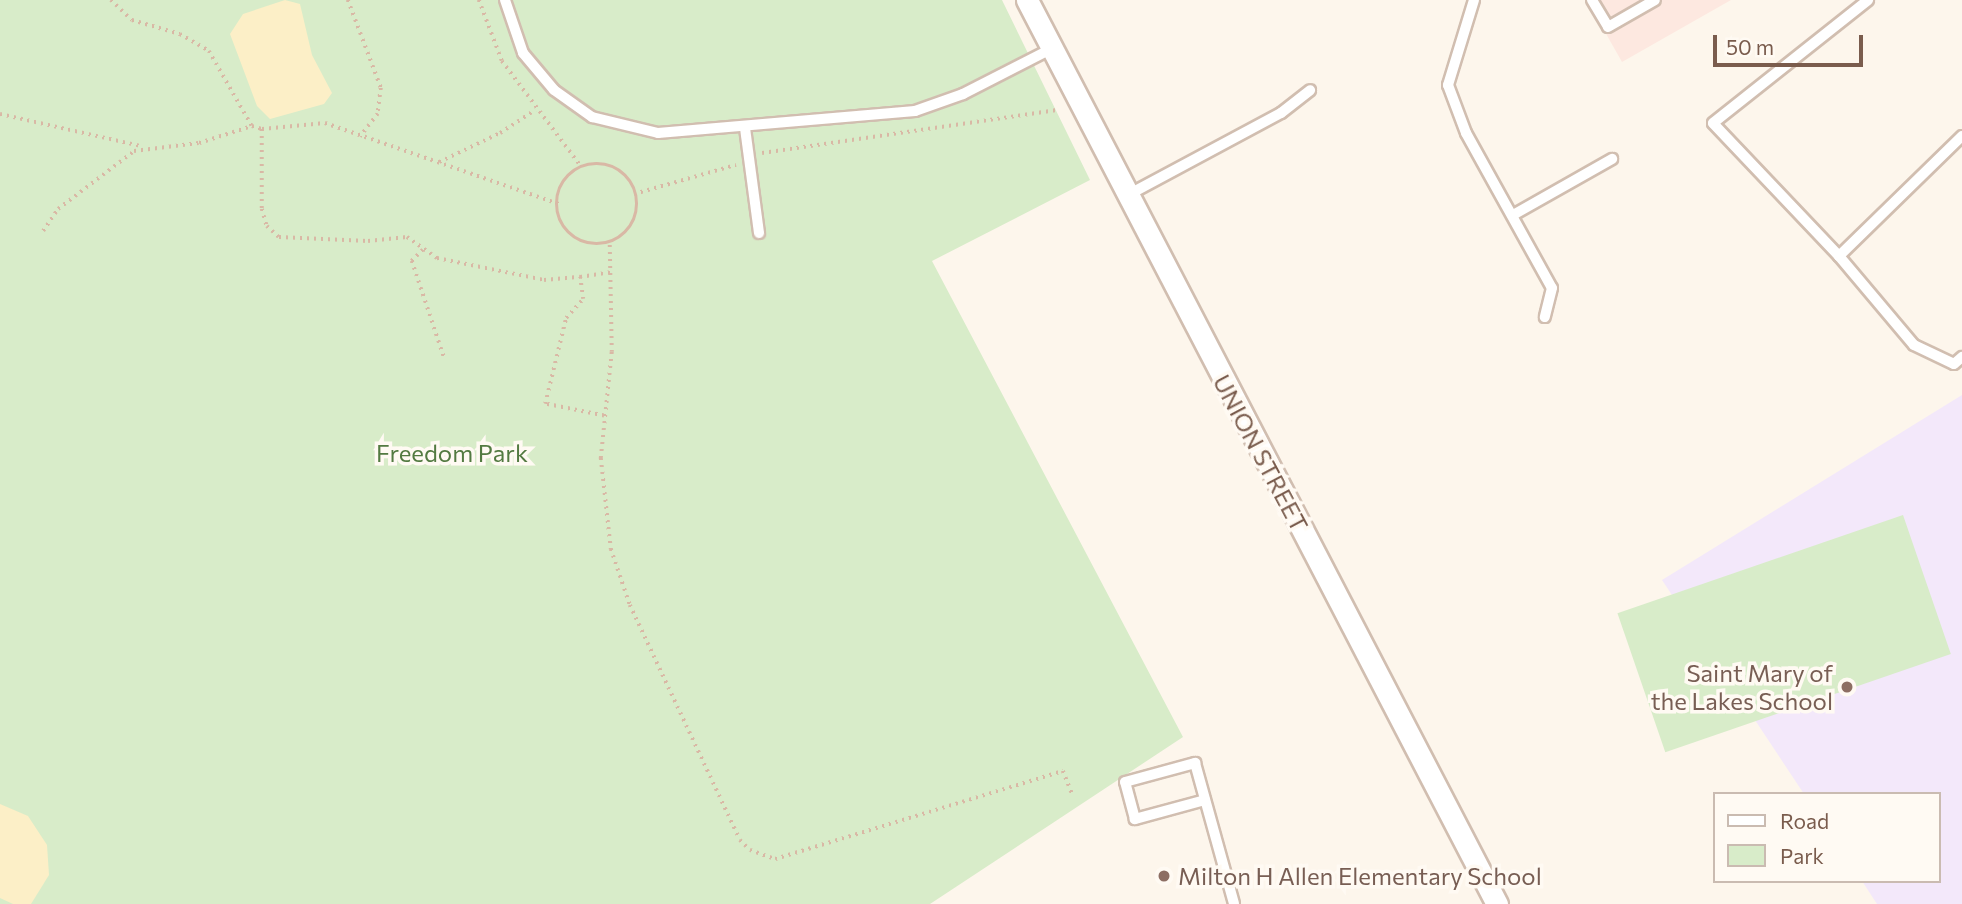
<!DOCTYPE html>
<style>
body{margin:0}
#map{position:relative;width:1962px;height:904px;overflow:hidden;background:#fdf6ec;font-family:Commissioner,sans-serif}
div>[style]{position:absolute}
.commercial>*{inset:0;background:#fde8e0}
.education>*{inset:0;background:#f3e8fa}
.green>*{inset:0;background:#d8ecc9;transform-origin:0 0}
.sand>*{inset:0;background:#fcefc7}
.path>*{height:3.5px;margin-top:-1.75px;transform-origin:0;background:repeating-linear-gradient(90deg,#d9b8a5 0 2px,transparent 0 7px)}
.path>.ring{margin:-1.75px;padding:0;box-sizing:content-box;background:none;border:3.5px solid #d9b8a5;border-radius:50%}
.roads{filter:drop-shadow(2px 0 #d1beb0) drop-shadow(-2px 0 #d1beb0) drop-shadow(0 2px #d1beb0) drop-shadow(0 -2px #d1beb0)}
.service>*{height:10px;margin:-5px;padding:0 5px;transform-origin:5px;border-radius:5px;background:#fff}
.minor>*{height:21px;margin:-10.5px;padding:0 10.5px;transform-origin:10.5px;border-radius:10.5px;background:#fff}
.dots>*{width:19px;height:19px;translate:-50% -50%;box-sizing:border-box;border:4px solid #fffaf3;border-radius:50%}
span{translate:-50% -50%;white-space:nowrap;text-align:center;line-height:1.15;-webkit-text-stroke:7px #fffaf3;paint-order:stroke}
.park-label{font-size:24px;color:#537a41}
.street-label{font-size:24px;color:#7a5c4d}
.education-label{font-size:24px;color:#785e54}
.right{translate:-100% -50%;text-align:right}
.left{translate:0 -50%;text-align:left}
.legend{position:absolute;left:1713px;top:792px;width:228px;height:91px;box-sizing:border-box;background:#fffaf3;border:2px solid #cabbb1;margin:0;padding:9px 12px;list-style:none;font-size:21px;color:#7a5c4d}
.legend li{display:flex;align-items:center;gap:14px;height:35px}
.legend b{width:35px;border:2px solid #cabbb1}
.scale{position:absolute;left:1713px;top:35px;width:150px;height:32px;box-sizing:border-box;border:4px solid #7a5c4d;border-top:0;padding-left:9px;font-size:21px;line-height:24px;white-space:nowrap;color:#7a5c4d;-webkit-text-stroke:5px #fffaf3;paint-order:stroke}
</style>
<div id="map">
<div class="commercial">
<div style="clip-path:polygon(1587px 0,1731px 0,1622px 62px)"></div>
</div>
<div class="education">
<div style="clip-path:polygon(1962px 395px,1962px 904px,1877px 904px,1862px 881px,1939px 881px,1939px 794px,1804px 794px,1662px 580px)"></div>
</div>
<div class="green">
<div style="clip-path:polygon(0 0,1002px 0,1090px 180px,932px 261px,1183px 737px,930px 904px,0 904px)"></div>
<div style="left:1903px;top:515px;width:147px;height:302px;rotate:71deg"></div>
</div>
<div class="sand">
<div style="clip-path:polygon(285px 0,300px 4px,312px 55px,332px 93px,324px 104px,270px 119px,257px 106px,230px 34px,243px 14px)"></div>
<div style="clip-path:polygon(0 804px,28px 816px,47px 845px,49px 875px,31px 904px,13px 904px,0 898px)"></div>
</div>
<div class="path">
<div style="left:111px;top:0;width:29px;rotate:44deg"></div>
<div style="left:132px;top:20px;width:50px;rotate:16.3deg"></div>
<div style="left:180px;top:34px;width:34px;rotate:30deg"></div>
<div style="left:209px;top:51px;width:86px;rotate:60.2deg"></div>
<div style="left:252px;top:126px;width:10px;rotate:17deg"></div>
<div style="left:262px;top:129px;width:63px;rotate:-5.4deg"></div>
<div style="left:325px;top:123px;width:248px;rotate:19.1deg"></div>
<div style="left:348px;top:0;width:94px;rotate:69.4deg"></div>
<div style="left:381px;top:88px;width:26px;rotate:97deg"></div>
<div style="left:378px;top:114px;width:29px;rotate:128deg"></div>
<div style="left:479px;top:0;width:65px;rotate:69.3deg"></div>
<div style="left:502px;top:61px;width:130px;rotate:53.1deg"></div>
<div style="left:0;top:114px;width:145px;rotate:12.8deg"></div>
<div style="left:262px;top:129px;width:80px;rotate:90deg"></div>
<div style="left:262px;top:209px;width:18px;rotate:74deg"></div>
<div style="left:267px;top:226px;width:16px;rotate:43deg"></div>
<div style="left:279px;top:237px;width:89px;rotate:2.6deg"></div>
<div style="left:368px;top:241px;width:39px;rotate:-6deg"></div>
<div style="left:407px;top:237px;width:37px;rotate:35deg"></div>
<div style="left:437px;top:258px;width:109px;rotate:11.6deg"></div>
<div style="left:544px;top:280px;width:36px;rotate:-5deg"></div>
<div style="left:762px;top:153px;width:298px;rotate:-8.3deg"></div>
<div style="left:439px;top:162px;width:68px;rotate:-25.4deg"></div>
<div style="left:500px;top:133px;width:42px;rotate:-33.3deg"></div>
<div class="ring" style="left:557px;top:164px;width:76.5px;height:76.5px"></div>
<div style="left:634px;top:194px;width:106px;rotate:-15.9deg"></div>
<div style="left:43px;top:231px;width:27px;rotate:-56deg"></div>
<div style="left:58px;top:209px;width:96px;rotate:-37.3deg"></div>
<div style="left:134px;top:151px;width:65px;rotate:-7deg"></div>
<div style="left:199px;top:143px;width:56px;rotate:-17.8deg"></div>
<div style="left:610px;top:245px;width:107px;rotate:88.9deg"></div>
<div style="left:612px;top:352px;width:107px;rotate:95.9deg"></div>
<div style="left:601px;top:458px;width:92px;rotate:83.7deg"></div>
<div style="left:611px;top:549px;width:59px;rotate:71.3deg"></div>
<div style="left:630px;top:605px;width:259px;rotate:64.9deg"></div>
<div style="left:740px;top:840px;width:14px;rotate:45deg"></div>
<div style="left:750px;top:850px;width:27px;rotate:20deg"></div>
<div style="left:775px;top:859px;width:301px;rotate:-17deg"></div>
<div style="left:1063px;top:771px;width:27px;rotate:68deg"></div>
<div style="left:423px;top:250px;width:16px;rotate:135deg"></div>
<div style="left:412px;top:261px;width:101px;rotate:71.6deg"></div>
<div style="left:604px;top:416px;width:60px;rotate:-168.5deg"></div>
<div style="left:545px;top:404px;width:89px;rotate:-76.3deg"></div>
<div style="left:566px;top:318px;width:25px;rotate:-48deg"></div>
<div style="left:583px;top:299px;width:22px;rotate:-98deg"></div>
<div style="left:580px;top:277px;width:31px;rotate:-9deg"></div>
</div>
<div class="roads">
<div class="service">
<div style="left:505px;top:0;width:56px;rotate:71.2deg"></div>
<div style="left:523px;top:53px;width:48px;rotate:50deg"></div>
<div style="left:554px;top:90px;width:47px;rotate:35.4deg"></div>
<div style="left:592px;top:117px;width:68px;rotate:13.6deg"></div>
<div style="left:658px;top:133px;width:258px;rotate:-4.9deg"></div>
<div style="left:915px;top:111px;width:51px;rotate:-19.5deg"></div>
<div style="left:963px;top:94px;width:99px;rotate:-27.1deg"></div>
<div style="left:1474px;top:0;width:89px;rotate:107deg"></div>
<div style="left:1448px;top:85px;width:51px;rotate:69.4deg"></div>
<div style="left:1466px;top:133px;width:177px;rotate:61deg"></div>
<div style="left:1552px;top:288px;width:30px;rotate:104deg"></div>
<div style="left:1592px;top:0;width:31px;rotate:59deg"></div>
<div style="left:1608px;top:27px;width:54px;rotate:-29.9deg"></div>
<div style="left:745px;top:128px;width:106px;rotate:82.4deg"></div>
<div style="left:1962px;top:136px;width:172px;rotate:135.7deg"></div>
<div style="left:1839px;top:256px;width:116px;rotate:49.9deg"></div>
<div style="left:1914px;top:345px;width:44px;rotate:25.4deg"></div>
<div style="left:1954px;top:364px;width:11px;rotate:-41deg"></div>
<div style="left:1126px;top:196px;width:176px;rotate:-28.2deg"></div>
<div style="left:1281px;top:113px;width:37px;rotate:-38deg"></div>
<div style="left:1513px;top:215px;width:114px;rotate:-29.5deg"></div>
<div style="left:1839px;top:256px;width:183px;rotate:-133.5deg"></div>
<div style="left:1713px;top:123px;width:198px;rotate:-38.4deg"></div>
<div style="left:1205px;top:800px;width:73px;rotate:164.8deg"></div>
<div style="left:1135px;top:819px;width:38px;rotate:-105deg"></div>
<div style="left:1125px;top:782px;width:73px;rotate:-15.2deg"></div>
<div style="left:1195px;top:763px;width:146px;rotate:74.5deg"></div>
</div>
<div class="minor">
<div style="left:1027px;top:0;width:1019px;rotate:62.53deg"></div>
</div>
</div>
<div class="dots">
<div style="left:1847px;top:687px;background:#8d6e63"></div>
<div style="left:1164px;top:876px;background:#8d6e63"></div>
</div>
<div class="park-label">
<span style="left:452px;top:453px">Freedom Park</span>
</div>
<div class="street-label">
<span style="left:1261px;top:453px;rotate:62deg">UNION STREET</span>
</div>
<div class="education-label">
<span class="right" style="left:1833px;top:687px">Saint Mary of<br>the Lakes School</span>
<span class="left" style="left:1178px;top:876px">Milton H Allen Elementary School</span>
</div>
<ul class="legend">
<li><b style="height:9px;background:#fff"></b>Road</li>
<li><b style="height:19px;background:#d8ecc9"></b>Park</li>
</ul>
<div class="scale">50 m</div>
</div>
